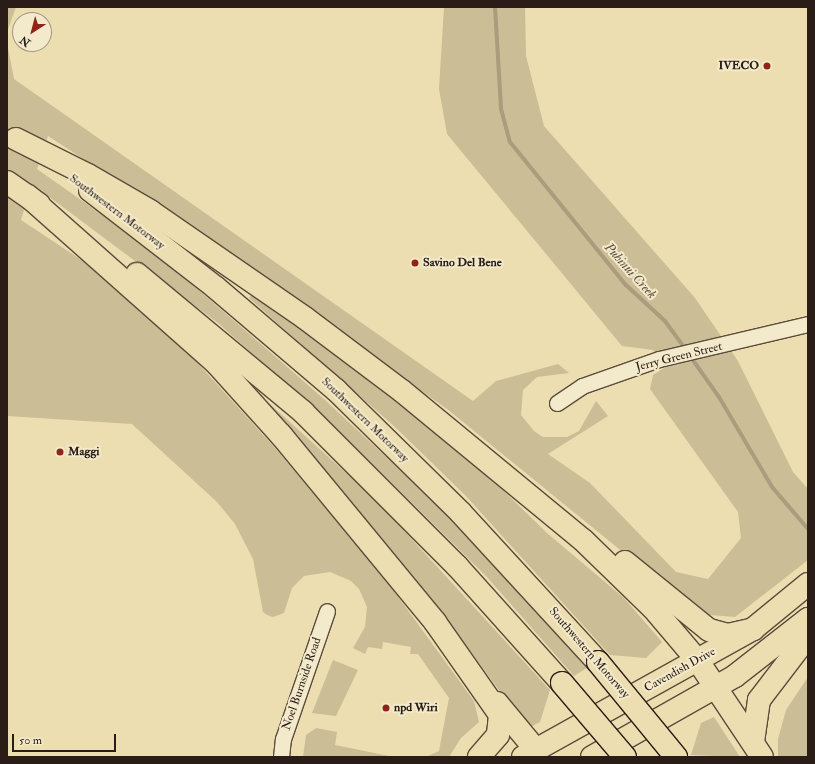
<!DOCTYPE html>
<style>
body{margin:0}
#map{position:relative;width:815px;height:764px;overflow:hidden;background:#ecdeb0;font-family:"IM FELL Double Pica",serif}
div>[style]{position:absolute}
.green>*{inset:0;background:#cbbd96}
.stream>*{height:4px;margin:-2px;padding:0 2px;transform-origin:2px;border-radius:2px;background:#aa9c7c}
.roads{filter:drop-shadow(1px 0 #5a4c3c) drop-shadow(-1px 0 #5a4c3c) drop-shadow(0 1px #5a4c3c) drop-shadow(0 -1px #5a4c3c)}
.minor>*{height:15px;margin:-7.5px;padding:0 7.5px;transform-origin:7.5px;border-radius:7.5px;background:#f3eacc}
.primary>*{height:22px;margin:-11px;padding:0 11px;transform-origin:11px;border-radius:11px;background:#ecdeb0}
.trunk>*{height:22px;margin:-11px;padding:0 11px;transform-origin:11px;border-radius:11px;background:#ecdeb0}
.motorway>*{height:22px;margin:-11px;padding:0 11px;transform-origin:11px;border-radius:11px;background:#ecdeb0}
.bridges{filter:drop-shadow(1px 0 #2a1c16) drop-shadow(-1px 0 #2a1c16) drop-shadow(0 1px #2a1c16) drop-shadow(0 -1px #2a1c16)}
.motorway-bridge>*{height:22px;margin:-11px;padding:0 11px;transform-origin:11px;border-radius:11px;background:#ecdeb0}
.dots>*{width:11px;height:11px;translate:-50% -50%;box-sizing:border-box;border:2px solid #f3eacc;border-radius:50%}
span{translate:-50% -50%;white-space:nowrap;text-align:center;line-height:1.15;-webkit-text-stroke:4px #f3eacc;paint-order:stroke}
.poi-label{font-size:12px;color:#2a1c16;font-weight:700}
.right{translate:-100% -50%;text-align:right}
.left{translate:0 -50%;text-align:left}
.street-label{font-size:12px;color:#2a1c16}
.water-label{font-size:13px;color:#5d4f3f;font-style:italic}
.frame{position:absolute;inset:0;border:8px solid #2a1c16;pointer-events:none}
.north{position:absolute;left:12px;top:12px;width:40px;height:40px;box-sizing:border-box;background:#f3eacc;border:1px solid #a39883;border-radius:50%;rotate:216deg;font-size:11px;font-weight:700;line-height:16px;text-align:center;color:#2a1c16}
.north::after{content:'';display:block;margin:auto;width:14px;height:18px;background:#8f2418;clip-path:polygon(50% 0,100% 100%,50% 72%,0 100%)}
.scale{position:absolute;left:12px;top:734px;width:104px;height:18px;box-sizing:border-box;border:2px solid #2a1c16;border-top:0;padding-left:5px;font-size:12px;line-height:14px;white-space:nowrap;color:#2a1c16;-webkit-text-stroke:3px #f3eacc;paint-order:stroke}
</style>
<div id="map">
<div class="green">
<div style="clip-path:polygon(7px 7px,16px 7px,7px 32px)"></div>
<div style="clip-path:polygon(444px 7px,525px 7px,526px 56px,544px 126px,695px 298px,738px 361px,793px 472px,808px 489px,808px 560px,735px 617px,699px 614px,447px 409px,213px 243px,48px 136px,37px 169px,155px 252px,324px 399px,429px 497px,516px 586px,587px 668px,574px 676px,486px 576px,338px 430px,218px 323px,32px 184px,21px 220px,83px 261px,171px 334px,276px 449px,388px 583px,474px 701px,479px 722px,461px 738px,449px 757px,426px 757px,439px 751px,449px 698px,418px 654px,410px 654px,411px 647px,383px 642px,382px 649px,368px 647px,365px 654px,353px 648px,365px 627px,367px 607px,359px 589px,351px 581px,330px 572px,304px 576px,292px 588px,284px 613px,273px 617px,267px 615px,263px 612px,253px 559px,235px 524px,217px 502px,132px 424px,7px 416px,7px 43px,14px 79px,473px 401px,496px 381px,558px 364px,569px 373px,537px 377px,523px 390px,521px 415px,534px 431px,543px 437px,567px 437px,579px 431px,596px 401px,608px 416px,548px 454px,590px 483px,676px 572px,708px 579px,741px 538px,738px 512px,650px 389px,653px 375px,664px 368px,653px 350px,622px 346px,447px 134px,439px 89px)"></div>
<div style="clip-path:polygon(255px 290px,468px 456px,547px 533px,624px 598px,662px 642px,646px 658px,610px 655px,465px 495px,395px 427px,249px 298px)"></div>
<div style="clip-path:polygon(232px 370px,375px 499px,550px 690px,540px 722px,527px 729px,437px 605px,338px 486px)"></div>
<div style="clip-path:polygon(333px 660px,358px 670px,336px 716px,312px 713px)"></div>
<div style="clip-path:polygon(808px 677px,808px 757px,778px 757px,778px 739px,786px 710px)"></div>
<div style="clip-path:polygon(714px 717px,740px 757px,691px 755px,701px 723px)"></div>
<div style="clip-path:polygon(316px 728px,337px 732px,335px 745px,394px 757px,303px 757px,306px 735px)"></div>
</div>
<div class="stream">
<div style="left:495px;top:7px;width:102px;rotate:86.6deg"></div>
<div style="left:501px;top:109px;width:34px;rotate:75deg"></div>
<div style="left:510px;top:142px;width:184px;rotate:51deg"></div>
<div style="left:626px;top:285px;width:53px;rotate:42.7deg"></div>
<div style="left:665px;top:321px;width:36px;rotate:54deg"></div>
<div style="left:690px;top:356px;width:50px;rotate:54.7deg"></div>
<div style="left:719px;top:397px;width:104px;rotate:59.5deg"></div>
<div style="left:772px;top:487px;width:55px;rotate:49.4deg"></div>
</div>
<div class="roads">
<div class="minor">
<div style="left:557px;top:403px;width:30px;rotate:-34deg"></div>
<div style="left:582px;top:386px;width:82px;rotate:-19.3deg"></div>
<div style="left:659px;top:359px;width:153px;rotate:-13.2deg"></div>
<div style="left:281px;top:757px;width:18px;rotate:-84deg"></div>
<div style="left:283px;top:739px;width:135px;rotate:-71deg"></div>
</div>
<div class="primary">
<div style="left:523px;top:757px;width:263px;rotate:-29.1deg"></div>
<div style="left:753px;top:629px;width:71px;rotate:-39.3deg"></div>
<div style="left:592px;top:757px;width:164px;rotate:-29.5deg"></div>
<div style="left:735px;top:676px;width:93px;rotate:-38deg"></div>
</div>
<div class="trunk">
<div style="left:698px;top:661px;width:115px;rotate:56.3deg"></div>
<div style="left:753px;top:742px;width:42px;rotate:-81.9deg"></div>
<div style="left:759px;top:700px;width:81px;rotate:-52.6deg"></div>
</div>
<div class="motorway">
<div style="left:16px;top:139px;width:80px;rotate:26.6deg"></div>
<div style="left:88px;top:175px;width:72px;rotate:30.1deg"></div>
<div style="left:150px;top:211px;width:188px;rotate:34.6deg"></div>
<div style="left:305px;top:318px;width:121px;rotate:37deg"></div>
<div style="left:402px;top:391px;width:234px;rotate:39.5deg"></div>
<div style="left:583px;top:540px;width:98px;rotate:44.2deg"></div>
<div style="left:653px;top:608px;width:70px;rotate:49.7deg"></div>
<div style="left:7px;top:182px;width:39px;rotate:35deg"></div>
<div style="left:90px;top:190px;width:158px;rotate:37.8deg"></div>
<div style="left:215px;top:287px;width:159px;rotate:40.4deg"></div>
<div style="left:336px;top:390px;width:175px;rotate:44.5deg"></div>
<div style="left:461px;top:513px;width:202px;rotate:47.4deg"></div>
<div style="left:28px;top:196px;width:253px;rotate:41.6deg"></div>
<div style="left:217px;top:364px;width:96px;rotate:48deg"></div>
<div style="left:281px;top:435px;width:242px;rotate:50.5deg"></div>
<div style="left:435px;top:622px;width:113px;rotate:55deg"></div>
<div style="left:500px;top:715px;width:20px;rotate:96deg"></div>
<div style="left:498px;top:735px;width:29px;rotate:131deg"></div>
<div style="left:137px;top:274px;width:216px;rotate:39.7deg"></div>
<div style="left:303px;top:412px;width:218px;rotate:45deg"></div>
<div style="left:457px;top:566px;width:157px;rotate:48.1deg"></div>
<div style="left:625px;top:562px;width:108px;rotate:39deg"></div>
<div style="left:709px;top:630px;width:20px;rotate:15deg"></div>
<div style="left:728px;top:635px;width:26px;rotate:-13deg"></div>
<div style="left:497px;top:703px;width:61px;rotate:50.3deg"></div>
</div>
</div>
<div class="bridges">
<div class="motorway-bridge">
<div style="left:598px;top:662px;width:123px;rotate:50.6deg"></div>
<div style="left:562px;top:683px;width:97px;rotate:49.6deg"></div>
</div>
</div>
<div class="dots">
<div style="left:767px;top:66px;background:#8f2418"></div>
<div style="left:415px;top:263px;background:#8f2418"></div>
<div style="left:60px;top:452px;background:#8f2418"></div>
<div style="left:386px;top:708px;background:#8f2418"></div>
</div>
<div class="poi-label">
<span class="right" style="left:759px;top:66px">IVECO</span>
<span class="left" style="left:423px;top:263px">Savino Del Bene</span>
<span class="left" style="left:68px;top:452px">Maggi</span>
<span class="left" style="left:394px;top:708px">npd Wiri</span>
</div>
<div class="street-label">
<span style="left:117px;top:212px;rotate:37deg">Southwestern Motorway</span>
<span style="left:679px;top:357px;rotate:-14deg">Jerry Green Street</span>
<span style="left:365px;top:420px;rotate:44deg">Southwestern Motorway</span>
<span style="left:589px;top:653px;rotate:49deg">Southwestern Motorway</span>
<span style="left:680px;top:670px;rotate:-29deg">Cavendish Drive</span>
<span style="left:302px;top:684px;rotate:-71deg">Noel Burnside Road</span>
</div>
<div class="water-label">
<span style="left:630px;top:271px;rotate:48deg">Puhinui Creek</span>
</div>
<div class="frame"></div>
<div class="north">N</div>
<div class="scale">50 m</div>
</div>
